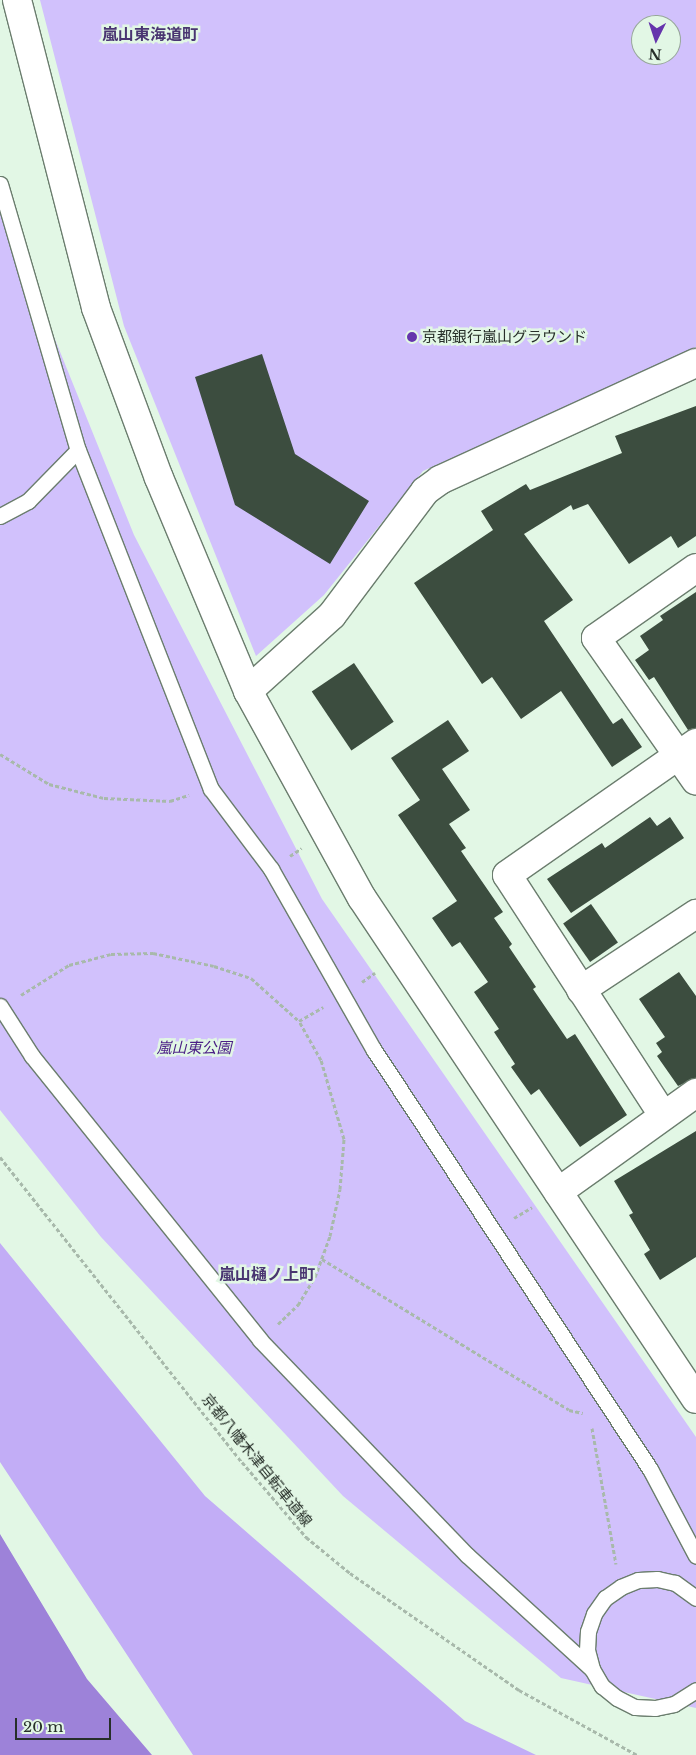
<!DOCTYPE html>
<meta charset="utf-8">
<style>
body{margin:0}
#map{position:relative;width:696px;height:1755px;overflow:hidden;background:#e2f7e5;font-family:"Libre Baskerville","Noto Sans JP",serif}
div>[style]{position:absolute}
.green>*{inset:0;background:#d1c1fc}
.forest>*{inset:0;background:#c2adf6}
.water>*{inset:0;background:#9d82d9}
.building>*{inset:0;background:#3c4d3f;transform-origin:0 0}
.path>*{height:3px;margin-top:-1.5px;transform-origin:0;background:repeating-linear-gradient(90deg,#a8b9ab 0 4px,transparent 0 6.5px)}
.roads{filter:drop-shadow(1px 0 #6b7d6e) drop-shadow(-1px 0 #6b7d6e) drop-shadow(0 1px #6b7d6e) drop-shadow(0 -1px #6b7d6e)}
.service>*{height:15px;margin:-7.5px;padding:0 7.5px;transform-origin:7.5px;border-radius:7.5px;background:#fff}
.minor>*{height:28px;margin:-14px;padding:0 14px;transform-origin:14px;border-radius:14px;background:#fff}
.dots>*{width:14px;height:14px;translate:-50% -50%;box-sizing:border-box;border:2px solid #e2f7e5;border-radius:50%}
span{translate:-50% -50%;white-space:nowrap;text-align:center;line-height:1.15;-webkit-text-stroke:5px #e2f7e5;paint-order:stroke}
.poi-label{font-size:15px;color:#272f29}
.left{translate:0 -50%;text-align:left}
.park-label{font-size:15px;color:#4b2086;font-style:italic}
.street-label{font-size:15px;color:#272f29}
.neighbourhood-label{font-size:16px;color:#493571;font-weight:700}
.north{position:absolute;left:631px;top:15px;width:50px;height:50px;box-sizing:border-box;background:#e2f7e5;border:1px solid #97a79a;border-radius:50%;rotate:184deg;font-size:14px;font-weight:700;line-height:20px;text-align:center;color:#272f29}
.north::after{content:'';display:block;margin:auto;width:18px;height:22px;background:#6535ac;clip-path:polygon(50% 0,100% 100%,50% 72%,0 100%)}
.scale{position:absolute;left:15px;top:1718px;width:96px;height:22px;box-sizing:border-box;border:2px solid #272f29;border-top:0;padding-left:6px;font-size:15px;line-height:18px;white-space:nowrap;color:#272f29;-webkit-text-stroke:4px #e2f7e5;paint-order:stroke}
</style>
<div id="map">
<div class="green">
<div style="clip-path:polygon(evenodd,40px 0,696px 0,696px 347px,423px 471px,324px 595px,256px 656px,124px 326px,40px 0,641px 25px,671px 25px,671px 55px,641px 55px,641px 25px)"></div>
<div style="clip-path:polygon(0 203px,134px 535px,322px 899px,696px 1437px,696px 1708px,561px 1678px,343px 1496px,101px 1237px,0 1110px)"></div>
</div>
<div class="forest">
<div style="clip-path:polygon(0 1243px,205px 1496px,465px 1721px,536px 1755px,193px 1755px,0 1462px)"></div>
</div>
<div class="water">
<div style="clip-path:polygon(0 1534px,87px 1679px,152px 1755px,0 1755px)"></div>
</div>
<div class="building">
<div style="clip-path:polygon(262px 354px,295px 454px,369px 501px,330px 564px,235px 505px,195px 377px)"></div>
<div style="clip-path:polygon(696px 406px,696px 536px,678px 548px,671px 536px,629px 564px,588px 504px,573px 510px,571px 505px,524px 534px,573px 600px,544px 621px,613px 724px,622px 718px,642px 747px,612px 767px,561px 691px,521px 719px,492px 677px,482px 684px,414px 583px,493px 530px,481px 511px,526px 484px,530px 490px,622px 453px,615px 436px)"></div>
<div style="clip-path:polygon(696px 592px,696px 728px,688px 730px,654px 677px,649px 680px,635px 660px,649px 650px,640px 636px,663px 620px,660px 616px)"></div>
<div style="left:354px;top:663px;width:71px;height:51px;rotate:56deg"></div>
<div style="clip-path:polygon(448px 720px,469px 751px,442px 769px,470px 810px,449px 824px,466px 848px,461px 851px,503px 912px,494px 918px,512px 944px,509px 947px,536px 987px,533px 989px,567px 1039px,575px 1034px,627px 1115px,580px 1147px,539px 1089px,531px 1095px,511px 1067px,515px 1064px,494px 1032px,499px 1029px,474px 992px,488px 982px,460px 942px,452px 947px,432px 918px,457px 901px,398px 815px,420px 800px,391px 758px)"></div>
<div style="clip-path:polygon(650px 817px,657px 826px,670px 817px,684px 838px,571px 913px,547px 879px,602px 843px,605px 848px)"></div>
<div style="left:591px;top:904px;width:47px;height:34px;rotate:55deg"></div>
<div style="clip-path:polygon(679px 972px,696px 996px,696px 1078px,678px 1086px,657px 1056px,662px 1052px,656px 1043px,665px 1037px,639px 999px)"></div>
<div style="clip-path:polygon(696px 1131px,696px 1257px,660px 1280px,644px 1254px,650px 1250px,629px 1215px,633px 1213px,614px 1181px)"></div>
</div>
<div class="path">
<div style="left:0;top:754px;width:57px;rotate:31.5deg"></div>
<div style="left:49px;top:784px;width:57px;rotate:14.3deg"></div>
<div style="left:104px;top:798px;width:66px;rotate:2.6deg"></div>
<div style="left:170px;top:801px;width:20px;rotate:-18deg"></div>
<div style="left:290px;top:856px;width:14px;rotate:-34deg"></div>
<div style="left:362px;top:982px;width:16px;rotate:-35deg"></div>
<div style="left:21px;top:995px;width:57px;rotate:-32deg"></div>
<div style="left:69px;top:965px;width:43px;rotate:-14.7deg"></div>
<div style="left:111px;top:954px;width:42px;rotate:-1.4deg"></div>
<div style="left:153px;top:953px;width:62px;rotate:12deg"></div>
<div style="left:214px;top:966px;width:39px;rotate:18deg"></div>
<div style="left:251px;top:978px;width:64px;rotate:41.9deg"></div>
<div style="left:299px;top:1021px;width:28px;rotate:-30deg"></div>
<div style="left:0;top:1157px;width:389px;rotate:51.6deg"></div>
<div style="left:242px;top:1462px;width:99px;rotate:49.5deg"></div>
<div style="left:306px;top:1537px;width:57px;rotate:39.3deg"></div>
<div style="left:350px;top:1573px;width:206px;rotate:34.7deg"></div>
<div style="left:519px;top:1690px;width:135px;rotate:28.8deg"></div>
<div style="left:514px;top:1218px;width:21px;rotate:-31deg"></div>
<div style="left:322px;top:1259px;width:289px;rotate:31.4deg"></div>
<div style="left:569px;top:1410px;width:14px;rotate:12deg"></div>
<div style="left:278px;top:1324px;width:28px;rotate:-44deg"></div>
<div style="left:298px;top:1305px;width:33px;rotate:-59deg"></div>
<div style="left:315px;top:1277px;width:44px;rotate:-69.9deg"></div>
<div style="left:330px;top:1236px;width:48px;rotate:-78deg"></div>
<div style="left:340px;top:1189px;width:50px;rotate:-85.4deg"></div>
<div style="left:344px;top:1139px;width:82px;rotate:-106.2deg"></div>
<div style="left:321px;top:1060px;width:45px;rotate:-119.4deg"></div>
<div style="left:592px;top:1428px;width:138px;rotate:80deg"></div>
</div>
<div class="roads">
<div class="service">
<div style="left:0;top:184px;width:277px;rotate:73.7deg"></div>
<div style="left:78px;top:450px;width:364px;rotate:68.6deg"></div>
<div style="left:211px;top:789px;width:100px;rotate:53.1deg"></div>
<div style="left:271px;top:869px;width:208px;rotate:60.4deg"></div>
<div style="left:374px;top:1050px;width:502px;rotate:56.63deg"></div>
<div style="left:650px;top:1469px;width:98px;rotate:62.1deg"></div>
<div style="left:0;top:516px;width:32px;rotate:-28deg"></div>
<div style="left:28px;top:501px;width:71px;rotate:-45.6deg"></div>
<div style="left:0;top:1006px;width:59px;rotate:57.4deg"></div>
<div style="left:32px;top:1056px;width:364px;rotate:51.2deg"></div>
<div style="left:260px;top:1340px;width:298px;rotate:46.1deg"></div>
<div style="left:467px;top:1555px;width:169px;rotate:42.4deg"></div>
<div style="left:696px;top:1598px;width:26px;rotate:-144deg"></div>
<div style="left:675px;top:1583px;width:18px;rotate:-167deg"></div>
<div style="left:657px;top:1579px;width:19px;rotate:177deg"></div>
<div style="left:638px;top:1580px;width:18px;rotate:158deg"></div>
<div style="left:621px;top:1587px;width:19px;rotate:145deg"></div>
<div style="left:605px;top:1598px;width:19px;rotate:125deg"></div>
<div style="left:594px;top:1614px;width:18px;rotate:109deg"></div>
<div style="left:588px;top:1631px;width:19px;rotate:93deg"></div>
<div style="left:587px;top:1650px;width:20px;rotate:75deg"></div>
<div style="left:592px;top:1669px;width:20px;rotate:60deg"></div>
<div style="left:602px;top:1686px;width:19px;rotate:39deg"></div>
<div style="left:617px;top:1698px;width:20px;rotate:27deg"></div>
<div style="left:635px;top:1707px;width:20px;rotate:3deg"></div>
<div style="left:655px;top:1708px;width:19px;rotate:-12deg"></div>
<div style="left:674px;top:1704px;width:26px;rotate:-32deg"></div>
</div>
<div class="minor">
<div style="left:17px;top:0;width:318px;rotate:75.6deg"></div>
<div style="left:96px;top:308px;width:181px;rotate:69.7deg"></div>
<div style="left:159px;top:478px;width:231px;rotate:67.3deg"></div>
<div style="left:248px;top:691px;width:236px;rotate:61.2deg"></div>
<div style="left:362px;top:898px;width:602px;rotate:56.31deg"></div>
<div style="left:696px;top:568px;width:122px;rotate:145deg"></div>
<div style="left:596px;top:638px;width:174px;rotate:55deg"></div>
<div style="left:248px;top:691px;width:113px;rotate:-42.1deg"></div>
<div style="left:332px;top:615px;width:155px;rotate:-53.1deg"></div>
<div style="left:425px;top:491px;width:19px;rotate:-36deg"></div>
<div style="left:440px;top:480px;width:281px;rotate:-24.6deg"></div>
<div style="left:581px;top:990px;width:138px;rotate:-33.5deg"></div>
<div style="left:663px;top:1115px;width:286px;rotate:-123deg"></div>
<div style="left:507px;top:875px;width:231px;rotate:-34.9deg"></div>
<div style="left:558px;top:1192px;width:170px;rotate:-35.7deg"></div>
</div>
</div>
<div class="dots">
<div style="left:412px;top:337px;background:#6535ac"></div>
</div>
<div class="poi-label">
<span class="left" style="left:422px;top:337px">京都銀行嵐山グラウンド</span>
</div>
<div class="park-label">
<span style="left:194px;top:1048px">嵐山東公園</span>
</div>
<div class="street-label">
<span style="left:257px;top:1460px;rotate:51deg">京都八幡木津自転車道線</span>
</div>
<div class="neighbourhood-label">
<span style="left:150px;top:34px">嵐山東海道町</span>
<span style="left:267px;top:1274px">嵐山樋ノ上町</span>
</div>
<div class="north">N</div>
<div class="scale">20 m</div>
</div>
